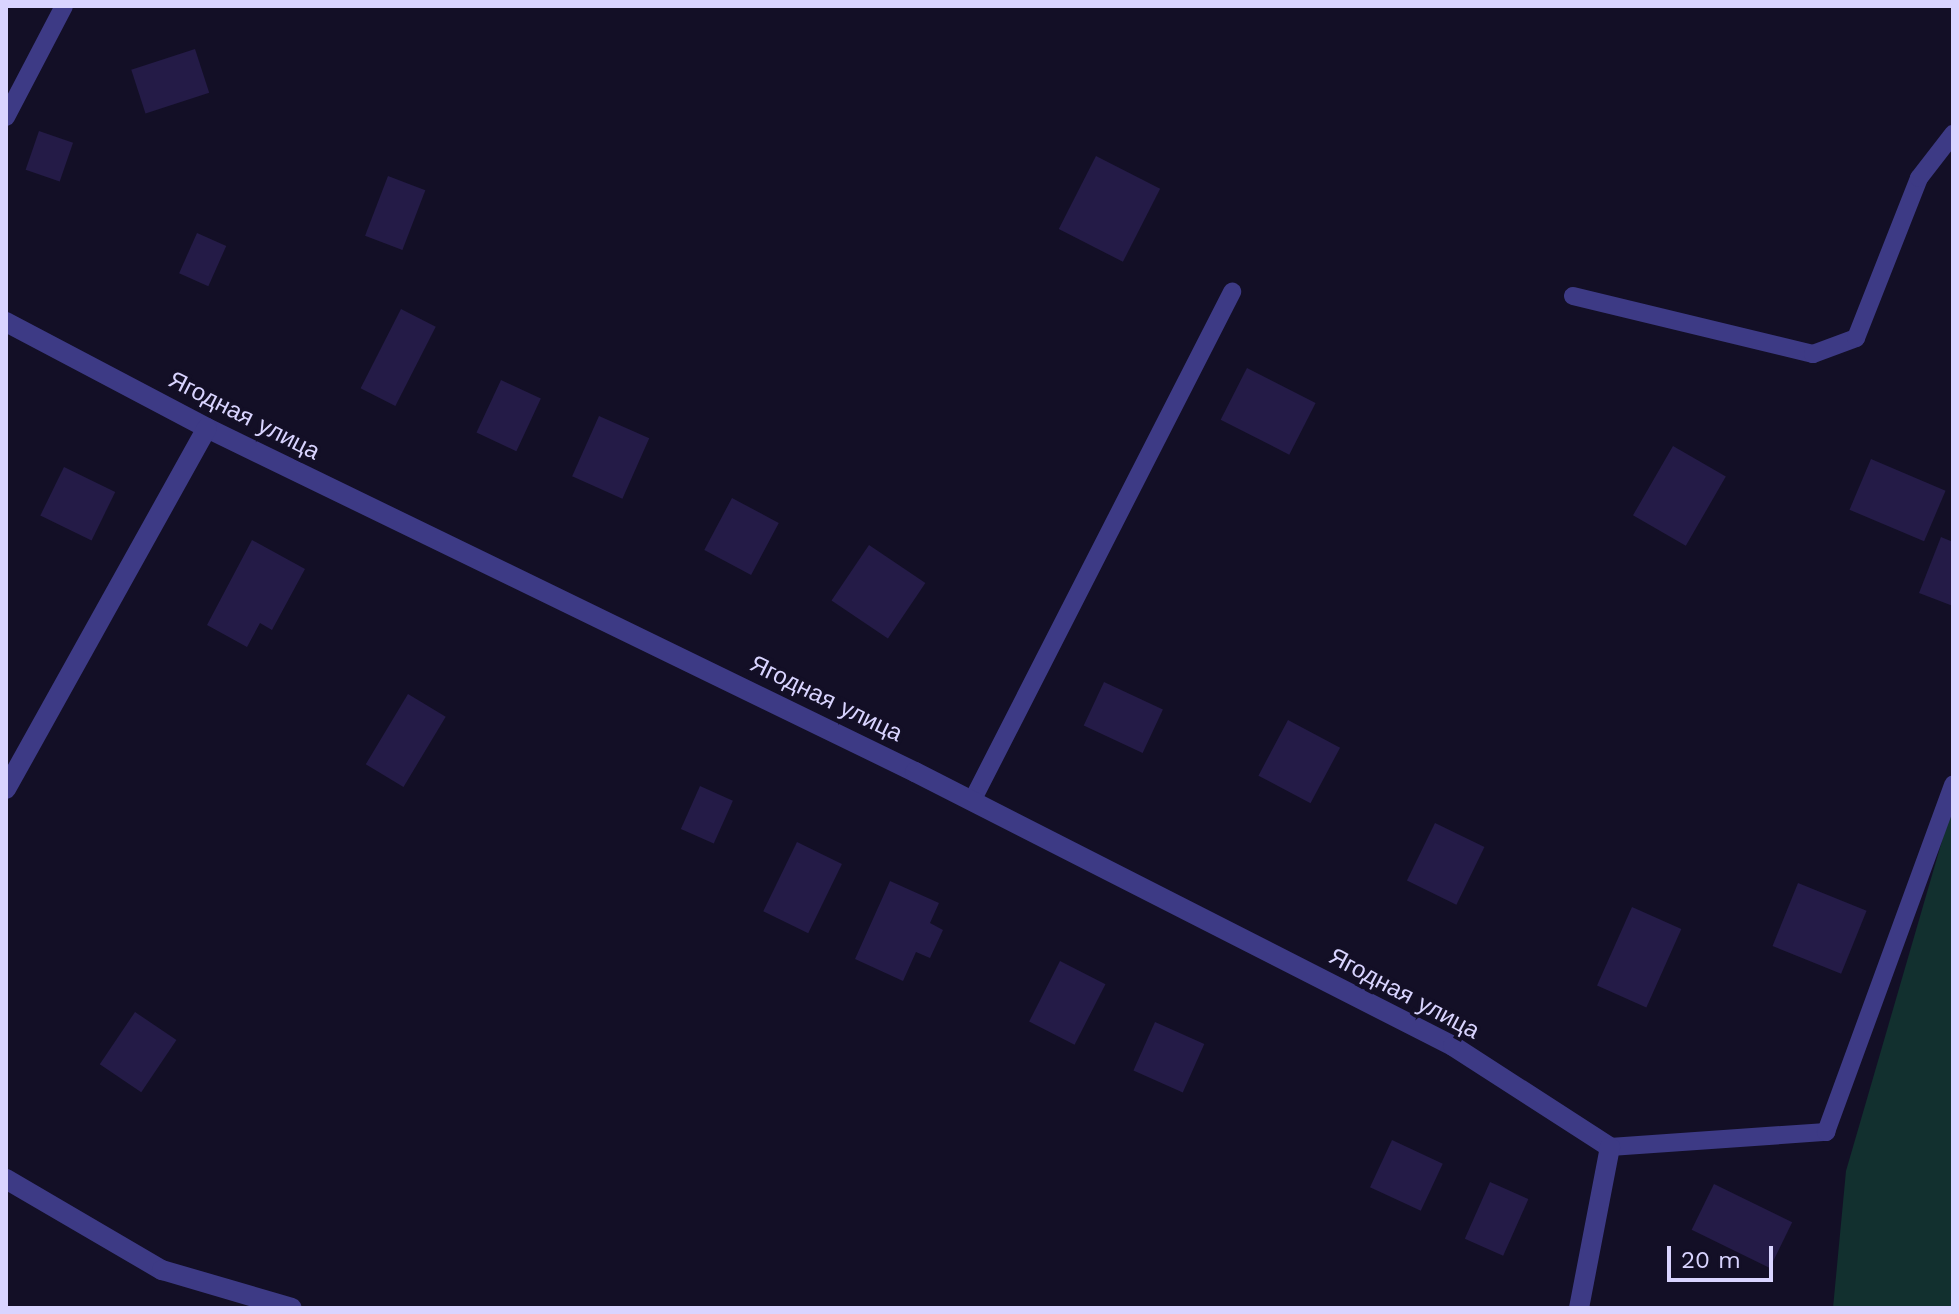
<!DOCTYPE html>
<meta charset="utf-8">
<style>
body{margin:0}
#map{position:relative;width:1959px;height:1314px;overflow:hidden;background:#130f26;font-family:"Work Sans",sans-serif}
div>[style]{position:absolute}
.green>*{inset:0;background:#12302f}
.building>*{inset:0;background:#241b47;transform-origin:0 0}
.lane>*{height:18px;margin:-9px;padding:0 9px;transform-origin:9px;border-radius:9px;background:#3d3a85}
.street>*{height:20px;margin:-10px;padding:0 10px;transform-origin:10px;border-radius:10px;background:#3d3a85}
span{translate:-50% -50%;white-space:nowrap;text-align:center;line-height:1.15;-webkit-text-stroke:7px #130f26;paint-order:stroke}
.street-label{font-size:24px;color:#d9d4ff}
.frame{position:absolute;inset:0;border:8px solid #d9d4ff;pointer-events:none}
.scale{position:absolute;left:1667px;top:1246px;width:106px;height:36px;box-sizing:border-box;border:4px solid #d9d4ff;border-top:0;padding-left:10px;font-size:24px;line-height:28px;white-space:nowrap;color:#d9d4ff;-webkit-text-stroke:6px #130f26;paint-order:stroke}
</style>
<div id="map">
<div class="green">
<div style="clip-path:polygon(1953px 803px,1953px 1308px,1833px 1308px,1846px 1171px)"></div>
</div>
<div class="building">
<div style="left:195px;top:49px;width:46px;height:67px;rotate:72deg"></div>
<div style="left:39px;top:131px;width:36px;height:41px;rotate:19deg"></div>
<div style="left:1096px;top:156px;width:72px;height:82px;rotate:27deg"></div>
<div style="left:388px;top:176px;width:40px;height:64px;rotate:21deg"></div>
<div style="left:197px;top:233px;width:32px;height:44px;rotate:24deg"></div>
<div style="left:401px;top:309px;width:39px;height:89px;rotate:27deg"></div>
<div style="left:1247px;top:368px;width:77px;height:58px;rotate:27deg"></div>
<div style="left:501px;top:380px;width:44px;height:58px;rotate:25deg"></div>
<div style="left:599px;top:416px;width:55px;height:66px;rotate:24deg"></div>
<div style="left:1673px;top:446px;width:61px;height:80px;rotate:30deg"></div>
<div style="left:1871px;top:459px;width:81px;height:55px;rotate:23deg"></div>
<div style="left:64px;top:467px;width:57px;height:54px;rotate:26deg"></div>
<div style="left:732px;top:498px;width:53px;height:59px;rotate:28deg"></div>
<div style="clip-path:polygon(1941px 537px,1953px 542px,1953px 606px,1919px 593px)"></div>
<div style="clip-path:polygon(252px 540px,305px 569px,272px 630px,260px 623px,247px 647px,207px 625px)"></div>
<div style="left:869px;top:545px;width:68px;height:67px;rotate:34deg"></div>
<div style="left:1104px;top:682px;width:65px;height:48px;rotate:25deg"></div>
<div style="left:408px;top:694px;width:44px;height:82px;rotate:31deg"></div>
<div style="left:1288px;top:720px;width:59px;height:63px;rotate:28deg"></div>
<div style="left:700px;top:786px;width:36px;height:47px;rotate:24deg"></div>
<div style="left:1435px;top:823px;width:55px;height:64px;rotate:26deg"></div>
<div style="left:797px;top:842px;width:50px;height:77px;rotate:26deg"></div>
<div style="clip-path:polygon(890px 881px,939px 903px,930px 923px,943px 930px,930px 958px,916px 952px,903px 981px,855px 959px)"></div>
<div style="left:1798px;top:883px;width:74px;height:68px;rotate:22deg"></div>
<div style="left:1632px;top:907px;width:54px;height:86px;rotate:24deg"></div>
<div style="left:1060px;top:961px;width:51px;height:68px;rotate:27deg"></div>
<div style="left:135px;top:1012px;width:50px;height:63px;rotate:34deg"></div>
<div style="left:1155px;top:1022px;width:54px;height:53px;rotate:24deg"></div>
<div style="left:1392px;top:1140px;width:56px;height:52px;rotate:25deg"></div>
<div style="left:1490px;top:1182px;width:42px;height:62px;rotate:24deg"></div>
<div style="left:1714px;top:1184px;width:87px;height:51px;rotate:26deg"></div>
</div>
<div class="lane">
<div style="left:6px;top:117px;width:125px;rotate:-62.4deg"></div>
<div style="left:1573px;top:296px;width:247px;rotate:13.6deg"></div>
<div style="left:1813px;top:354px;width:46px;rotate:-20.4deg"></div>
<div style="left:1856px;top:338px;width:172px;rotate:-68.5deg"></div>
<div style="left:1919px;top:178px;width:56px;rotate:-52.3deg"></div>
<div style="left:972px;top:801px;width:572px;rotate:-62.94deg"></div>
<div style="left:1610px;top:1147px;width:217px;rotate:-4deg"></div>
<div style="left:1826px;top:1132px;width:370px;rotate:-69.9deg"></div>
</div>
<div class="street">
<div style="left:6px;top:322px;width:227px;rotate:27.8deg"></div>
<div style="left:207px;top:428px;width:787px;rotate:25.91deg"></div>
<div style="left:915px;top:772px;width:604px;rotate:26.99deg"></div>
<div style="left:1453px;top:1046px;width:187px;rotate:32.8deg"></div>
<div style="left:1610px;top:1147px;width:164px;rotate:100.9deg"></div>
<div style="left:6px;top:789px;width:413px;rotate:-60.9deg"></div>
<div style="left:6px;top:1179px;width:181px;rotate:30.3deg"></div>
<div style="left:162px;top:1270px;width:135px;rotate:16.3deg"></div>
</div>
<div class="street-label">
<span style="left:244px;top:416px;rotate:27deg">Ягодная улица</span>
<span style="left:826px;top:699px;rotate:26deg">Ягодная улица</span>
<span style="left:1404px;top:994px;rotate:28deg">Ягодная улица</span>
</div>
<div class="frame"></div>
<div class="scale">20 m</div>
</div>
